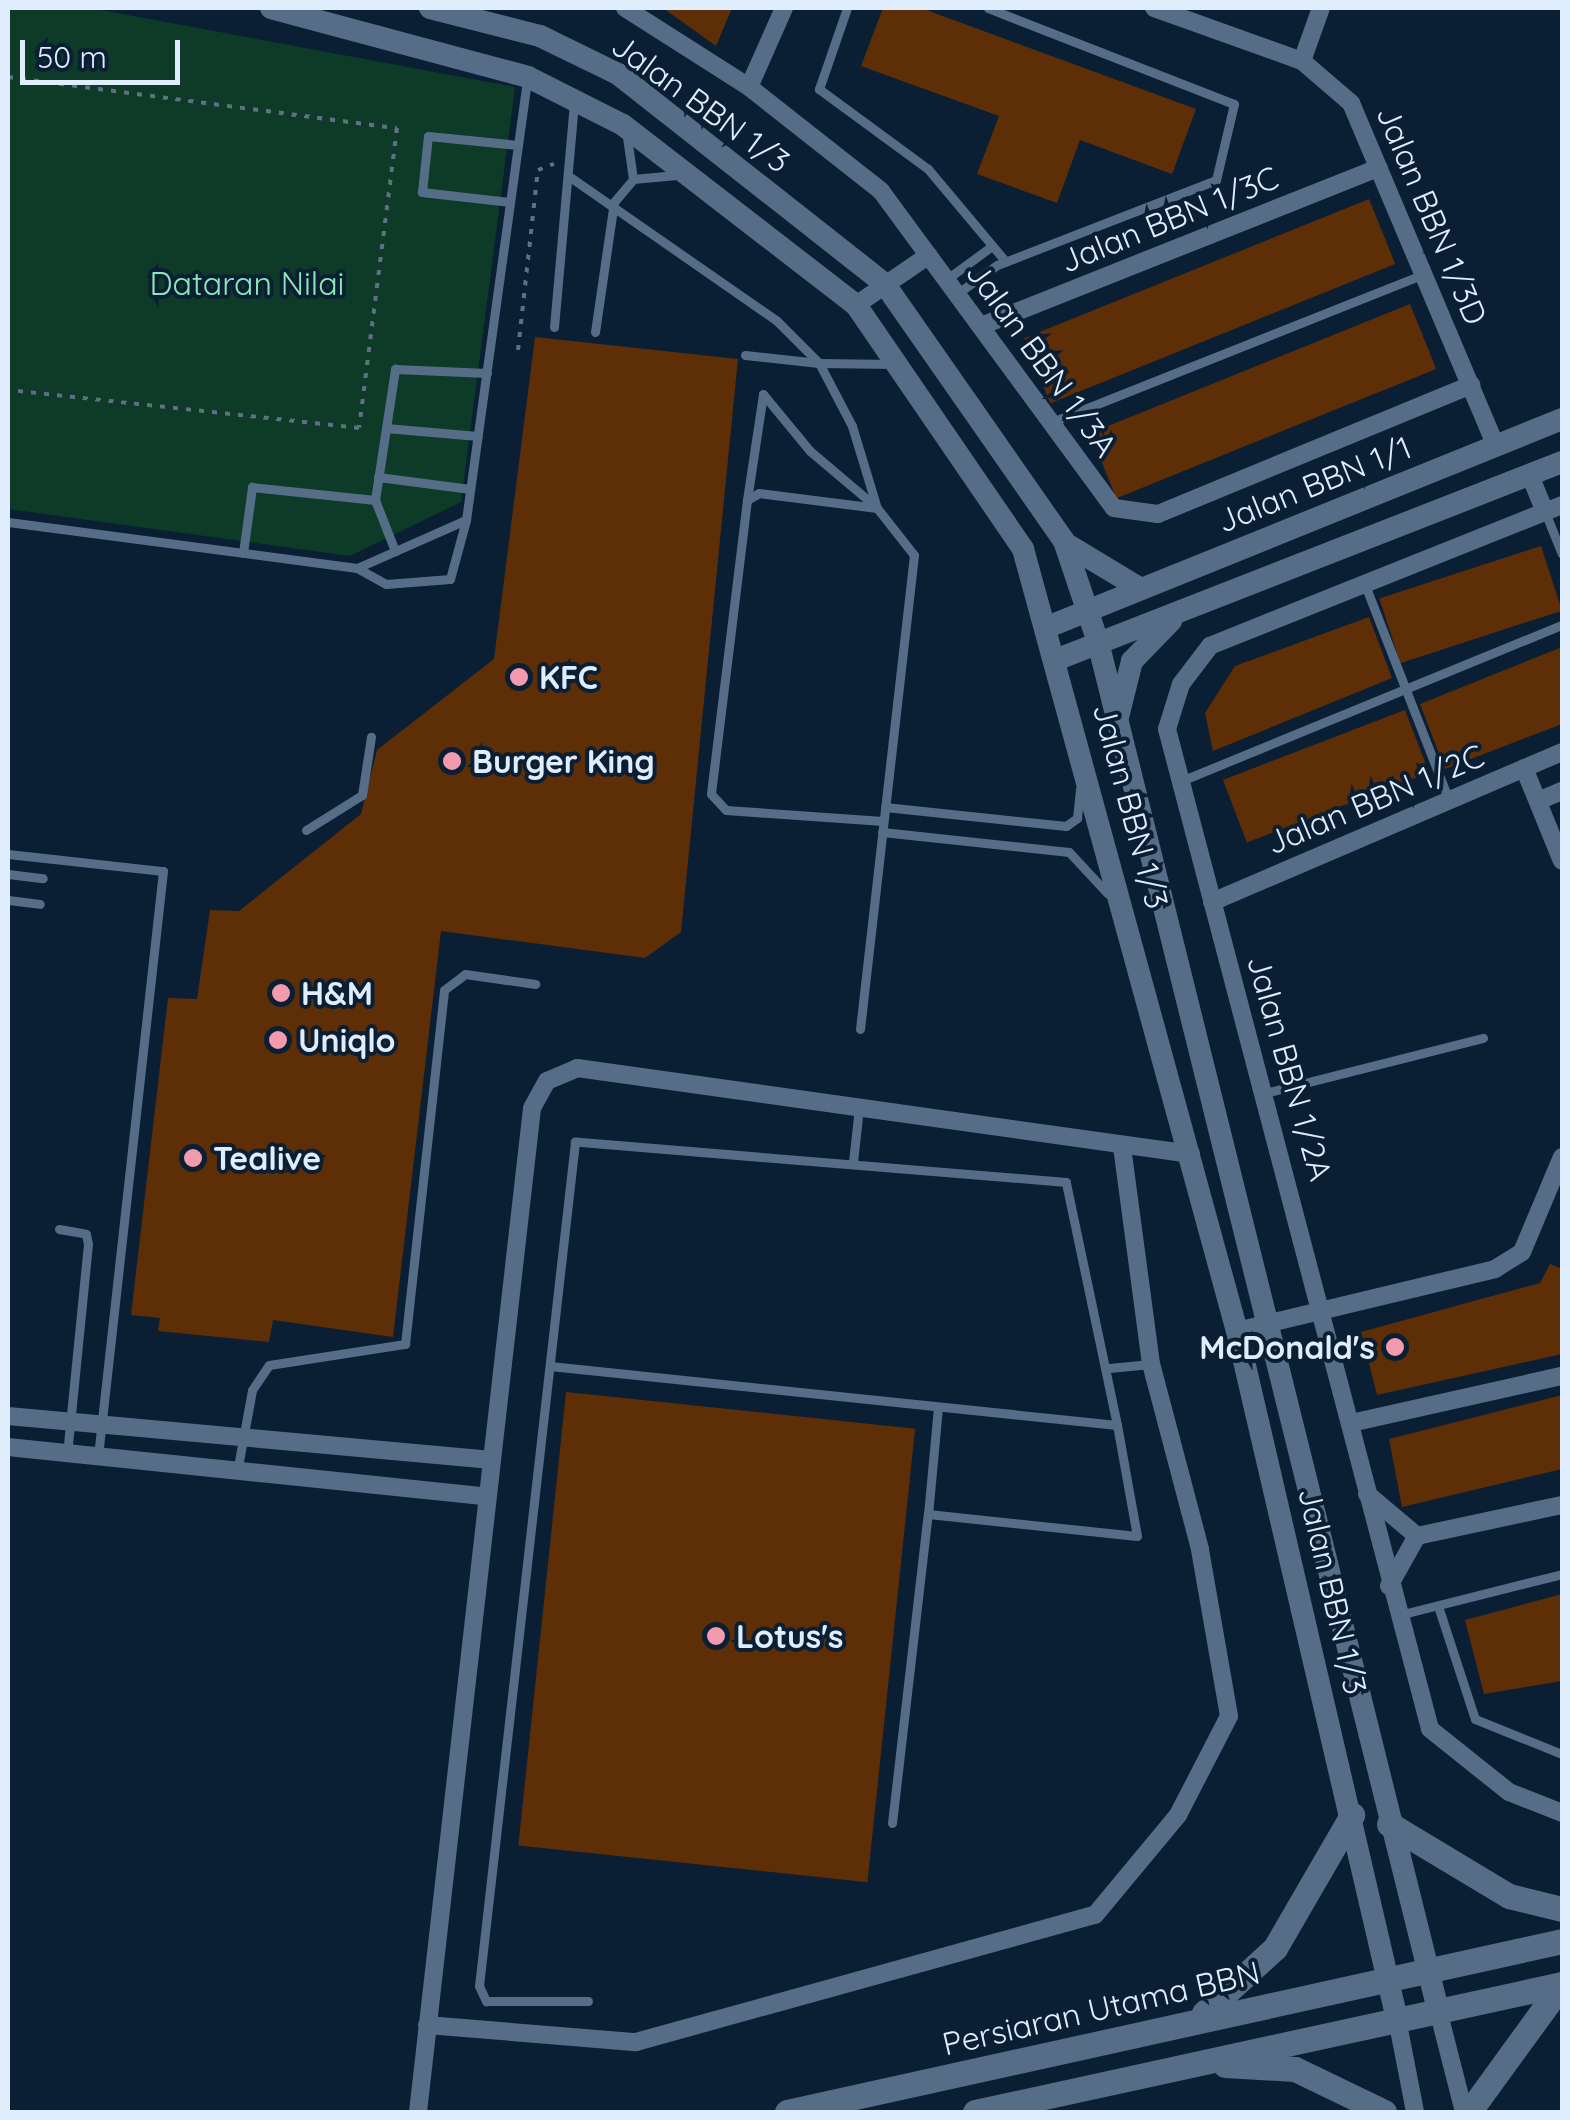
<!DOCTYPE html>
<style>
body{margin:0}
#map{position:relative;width:1570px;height:2120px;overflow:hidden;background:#0b1f34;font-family:Quicksand,sans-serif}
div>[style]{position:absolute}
.green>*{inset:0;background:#0d3b27}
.building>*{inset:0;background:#5e2e06;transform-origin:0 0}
.path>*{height:4px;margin-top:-2px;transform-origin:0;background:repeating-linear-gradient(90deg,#5f7083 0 5px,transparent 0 13px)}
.service>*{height:9px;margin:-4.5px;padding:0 4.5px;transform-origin:4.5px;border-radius:4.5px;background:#566d87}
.minor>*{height:18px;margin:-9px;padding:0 9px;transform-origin:9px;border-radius:9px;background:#566d87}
.tertiary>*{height:22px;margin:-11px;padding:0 11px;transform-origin:11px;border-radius:11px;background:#566d87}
.secondary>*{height:25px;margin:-12.5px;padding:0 12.5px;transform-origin:12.5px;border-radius:12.5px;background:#566d87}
.dots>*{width:28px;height:28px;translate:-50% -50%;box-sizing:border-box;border:5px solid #0b1f34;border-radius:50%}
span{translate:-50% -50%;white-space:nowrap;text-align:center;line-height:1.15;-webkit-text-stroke:8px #0b1f34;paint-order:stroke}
.street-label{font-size:32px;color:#e0edfc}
.park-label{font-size:32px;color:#8ae9b7}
.poi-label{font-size:32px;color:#e0edfc;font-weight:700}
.left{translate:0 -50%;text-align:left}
.right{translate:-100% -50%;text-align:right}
.frame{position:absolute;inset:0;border:10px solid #e0edfc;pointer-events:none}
.scale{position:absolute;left:20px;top:40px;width:160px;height:45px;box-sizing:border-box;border:5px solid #e0edfc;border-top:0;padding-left:12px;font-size:30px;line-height:35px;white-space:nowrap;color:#e0edfc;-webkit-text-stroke:8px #0b1f34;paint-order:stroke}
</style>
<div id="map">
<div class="green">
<div style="clip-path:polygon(8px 8px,90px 8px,515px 87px,461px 502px,350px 556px,8px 509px)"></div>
</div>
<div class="building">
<div style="clip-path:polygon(663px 8px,732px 8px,716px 46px)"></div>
<div style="clip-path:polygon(883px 8px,921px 8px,1196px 109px,1172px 174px,1080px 140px,1057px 203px,977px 174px,999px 116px,861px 66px)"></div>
<div style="left:1369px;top:199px;width:70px;height:372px;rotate:68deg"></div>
<div style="left:1410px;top:304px;width:70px;height:345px;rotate:68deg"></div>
<div style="clip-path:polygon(535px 337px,738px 359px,681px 932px,645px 958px,441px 931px,393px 1337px,273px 1320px,269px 1342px,158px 1331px,160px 1318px,131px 1315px,168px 998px,197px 999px,210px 910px,239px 911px,361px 814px,377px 750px,494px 659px)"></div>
<div style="left:1541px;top:546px;width:68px;height:170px;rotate:72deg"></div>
<div style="clip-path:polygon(1369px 617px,1392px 678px,1213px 751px,1205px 713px,1235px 666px)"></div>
<div style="clip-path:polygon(1562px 647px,1562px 724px,1445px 769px,1420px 704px)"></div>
<div style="left:1405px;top:710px;width:67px;height:195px;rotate:69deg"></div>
<div style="clip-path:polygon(1550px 1264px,1562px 1269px,1562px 1354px,1377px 1395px,1361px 1332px,1540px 1283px)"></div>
<div style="left:566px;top:1392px;width:351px;height:456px;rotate:6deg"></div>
<div style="clip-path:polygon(1562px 1395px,1562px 1469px,1402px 1507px,1389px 1439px)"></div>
<div style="clip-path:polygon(1562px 1594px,1562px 1681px,1484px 1694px,1465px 1620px)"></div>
</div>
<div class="path">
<div style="left:8px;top:77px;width:392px;rotate:7.5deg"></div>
<div style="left:397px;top:128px;width:302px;rotate:97.2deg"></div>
<div style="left:359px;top:428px;width:353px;rotate:-173.8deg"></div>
<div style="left:518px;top:350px;width:181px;rotate:-83.7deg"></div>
<div style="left:538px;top:170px;width:17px;rotate:-21deg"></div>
</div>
<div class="service">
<div style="left:847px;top:8px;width:86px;rotate:109.1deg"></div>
<div style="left:819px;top:89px;width:135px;rotate:36.3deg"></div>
<div style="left:928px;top:169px;width:121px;rotate:50deg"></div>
<div style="left:570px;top:177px;width:251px;rotate:34.8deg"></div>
<div style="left:776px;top:320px;width:61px;rotate:45deg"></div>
<div style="left:633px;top:179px;width:44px;rotate:-5.2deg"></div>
<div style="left:510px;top:202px;width:89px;rotate:-173.5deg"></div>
<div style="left:422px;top:192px;width:56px;rotate:-83.9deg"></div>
<div style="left:428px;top:136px;width:90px;rotate:5.7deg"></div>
<div style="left:947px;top:279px;width:56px;rotate:-36.3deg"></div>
<div style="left:958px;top:293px;width:48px;rotate:-35.7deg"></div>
<div style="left:997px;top:265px;width:235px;rotate:-21.2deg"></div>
<div style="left:1216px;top:180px;width:78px;rotate:-76.7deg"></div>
<div style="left:1234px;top:104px;width:264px;rotate:-158.7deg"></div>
<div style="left:554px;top:327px;width:223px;rotate:-84.9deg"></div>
<div style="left:595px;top:332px;width:131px;rotate:-81.7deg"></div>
<div style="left:614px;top:202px;width:30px;rotate:-50deg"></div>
<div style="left:633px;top:179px;width:42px;rotate:-98.1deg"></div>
<div style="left:745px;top:355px;width:74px;rotate:6.2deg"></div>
<div style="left:1052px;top:422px;width:400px;rotate:-21.7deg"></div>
<div style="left:386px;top:428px;width:92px;rotate:5deg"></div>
<div style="left:378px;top:477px;width:93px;rotate:7.4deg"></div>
<div style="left:375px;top:500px;width:133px;rotate:-81.3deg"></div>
<div style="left:395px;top:369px;width:92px;rotate:2.5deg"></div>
<div style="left:747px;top:500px;width:107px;rotate:-81.4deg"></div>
<div style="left:763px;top:394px;width:74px;rotate:50.5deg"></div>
<div style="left:810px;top:451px;width:85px;rotate:40.2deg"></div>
<div style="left:876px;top:505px;width:83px;rotate:-106.9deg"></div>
<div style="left:852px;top:426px;width:71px;rotate:-117.6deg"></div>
<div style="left:819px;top:363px;width:75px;rotate:0.8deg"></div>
<div style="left:1545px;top:512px;width:45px;rotate:68deg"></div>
<div style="left:8px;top:522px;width:352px;rotate:7.5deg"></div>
<div style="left:357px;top:568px;width:33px;rotate:29deg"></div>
<div style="left:386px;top:584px;width:64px;rotate:-4.5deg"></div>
<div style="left:450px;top:579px;width:61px;rotate:-74.8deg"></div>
<div style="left:466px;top:520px;width:444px;rotate:-82.1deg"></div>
<div style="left:243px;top:553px;width:67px;rotate:-82.2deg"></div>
<div style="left:252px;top:487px;width:124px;rotate:6deg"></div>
<div style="left:375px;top:500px;width:55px;rotate:68.6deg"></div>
<div style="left:357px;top:568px;width:119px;rotate:-23.8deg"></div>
<div style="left:1365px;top:585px;width:232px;rotate:68.7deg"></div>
<div style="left:1181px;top:781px;width:412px;rotate:-22.3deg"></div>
<div style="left:885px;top:807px;width:182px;rotate:6deg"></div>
<div style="left:1066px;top:826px;width:14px;rotate:-36deg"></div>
<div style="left:1077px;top:818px;width:29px;rotate:-84deg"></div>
<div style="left:306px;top:830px;width:66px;rotate:-32deg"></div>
<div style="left:362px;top:795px;width:59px;rotate:-81.2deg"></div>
<div style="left:882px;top:832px;width:188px;rotate:6.1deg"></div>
<div style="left:1069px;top:852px;width:57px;rotate:47.1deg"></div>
<div style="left:8px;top:854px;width:156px;rotate:6.3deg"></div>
<div style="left:163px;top:871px;width:589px;rotate:96.34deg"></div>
<div style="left:8px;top:874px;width:35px;rotate:7deg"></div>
<div style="left:8px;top:900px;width:32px;rotate:7deg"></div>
<div style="left:860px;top:1029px;width:477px;rotate:-83.5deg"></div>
<div style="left:914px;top:555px;width:60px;rotate:-128.2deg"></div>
<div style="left:877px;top:508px;width:119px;rotate:-172.8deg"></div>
<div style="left:759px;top:493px;width:14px;rotate:150deg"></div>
<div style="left:747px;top:500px;width:296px;rotate:97deg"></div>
<div style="left:711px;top:794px;width:22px;rotate:47deg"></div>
<div style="left:726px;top:810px;width:157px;rotate:4deg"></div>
<div style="left:1265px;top:1093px;width:225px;rotate:-14.2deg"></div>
<div style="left:853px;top:1162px;width:54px;rotate:-83.7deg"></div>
<div style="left:59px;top:1229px;width:27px;rotate:10deg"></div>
<div style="left:86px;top:1234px;width:10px;rotate:79deg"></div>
<div style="left:88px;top:1244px;width:210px;rotate:95.7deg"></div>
<div style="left:550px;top:1366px;width:570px;rotate:5.94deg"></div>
<div style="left:1117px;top:1425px;width:248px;rotate:-101.9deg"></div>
<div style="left:1066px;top:1182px;width:493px;rotate:-175.3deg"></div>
<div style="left:575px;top:1142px;width:849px;rotate:96.49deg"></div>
<div style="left:479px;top:1986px;width:17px;rotate:65deg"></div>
<div style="left:486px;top:2001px;width:102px"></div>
<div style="left:1109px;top:1368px;width:42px;rotate:-5.4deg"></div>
<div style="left:938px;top:1407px;width:107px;rotate:95.3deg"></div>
<div style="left:928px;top:1514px;width:210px;rotate:6deg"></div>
<div style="left:1137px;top:1536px;width:113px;rotate:-100.2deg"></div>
<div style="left:237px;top:1472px;width:83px;rotate:-79.6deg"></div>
<div style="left:252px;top:1390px;width:30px;rotate:-56deg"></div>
<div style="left:269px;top:1365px;width:138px;rotate:-8.8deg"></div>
<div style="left:405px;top:1344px;width:356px;rotate:-83.7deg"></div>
<div style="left:444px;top:990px;width:26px;rotate:-37deg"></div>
<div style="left:465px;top:974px;width:71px;rotate:8.1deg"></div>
<div style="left:1438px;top:1606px;width:119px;rotate:71.9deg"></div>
<div style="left:1475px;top:1719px;width:94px;rotate:21.9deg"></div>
<div style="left:1399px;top:1615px;width:168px;rotate:-14.1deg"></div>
<div style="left:892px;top:1823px;width:311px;rotate:-83.4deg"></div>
</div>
<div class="minor">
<div style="left:625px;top:8px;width:147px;rotate:32.5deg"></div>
<div style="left:749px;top:87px;width:168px;rotate:38.2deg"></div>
<div style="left:881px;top:191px;width:393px;rotate:53.7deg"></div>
<div style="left:1114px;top:508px;width:44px;rotate:7.8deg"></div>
<div style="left:1158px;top:514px;width:339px;rotate:-22.4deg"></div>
<div style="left:1154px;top:8px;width:157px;rotate:19.7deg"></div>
<div style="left:1302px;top:61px;width:65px;rotate:40.6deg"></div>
<div style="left:1351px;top:103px;width:372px;rotate:67.1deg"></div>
<div style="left:1302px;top:61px;width:56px;rotate:-70.3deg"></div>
<div style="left:749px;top:87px;width:86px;rotate:-66.1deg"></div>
<div style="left:856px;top:305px;width:88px;rotate:-34.4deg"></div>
<div style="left:981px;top:326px;width:428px;rotate:-21.7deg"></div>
<div style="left:1530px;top:475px;width:40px;rotate:68deg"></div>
<div style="left:1562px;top:505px;width:379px;rotate:158.2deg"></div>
<div style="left:1210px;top:646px;width:48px;rotate:127.3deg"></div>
<div style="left:1181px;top:684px;width:47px;rotate:107.3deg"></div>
<div style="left:1167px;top:729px;width:1034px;rotate:75.26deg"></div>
<div style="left:1430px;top:1729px;width:101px;rotate:38.6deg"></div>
<div style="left:1509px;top:1792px;width:57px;rotate:21.6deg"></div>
<div style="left:1524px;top:768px;width:100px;rotate:67.8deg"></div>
<div style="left:1538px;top:801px;width:26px;rotate:-23deg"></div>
<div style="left:1212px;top:902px;width:381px;rotate:-23.2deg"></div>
<div style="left:1237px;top:1331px;width:265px;rotate:-13.5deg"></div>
<div style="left:1495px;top:1269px;width:32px;rotate:-32deg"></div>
<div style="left:1522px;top:1252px;width:103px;rotate:-67.2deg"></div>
<div style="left:8px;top:1416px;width:483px;rotate:5.2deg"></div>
<div style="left:1351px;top:1423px;width:216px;rotate:-12.6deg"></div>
<div style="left:8px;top:1447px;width:480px;rotate:5.9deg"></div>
<div style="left:1367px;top:1494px;width:65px;rotate:40deg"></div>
<div style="left:1417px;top:1536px;width:148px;rotate:-12.1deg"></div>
<div style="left:1389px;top:1586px;width:57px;rotate:-60.8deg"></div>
<div style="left:1438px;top:2010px;width:105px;rotate:75.7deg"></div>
<div style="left:1397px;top:2019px;width:95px;rotate:79deg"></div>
<div style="left:427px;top:2025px;width:210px;rotate:4.7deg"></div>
<div style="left:636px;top:2042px;width:476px;rotate:-15.5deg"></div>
<div style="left:1095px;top:1915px;width:130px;rotate:-50.3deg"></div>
<div style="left:1178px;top:1815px;width:111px;rotate:-62.7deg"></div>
<div style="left:1229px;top:1716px;width:169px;rotate:-99.9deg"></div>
<div style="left:1200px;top:1549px;width:191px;rotate:-104.8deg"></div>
<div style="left:1151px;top:1364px;width:220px;rotate:-97.6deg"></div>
<div style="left:418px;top:2112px;width:1010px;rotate:-83.52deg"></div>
<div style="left:532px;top:1108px;width:31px;rotate:-61deg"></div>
<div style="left:547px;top:1081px;width:33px;rotate:-23deg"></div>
<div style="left:577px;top:1068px;width:620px;rotate:7.97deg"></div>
</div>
<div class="tertiary">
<div style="left:271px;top:8px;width:266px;rotate:15deg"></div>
<div style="left:528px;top:77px;width:106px;rotate:26.8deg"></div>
<div style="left:623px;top:125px;width:294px;rotate:37.7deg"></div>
<div style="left:856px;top:305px;width:296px;rotate:55.6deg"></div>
<div style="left:1023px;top:549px;width:811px;rotate:74.7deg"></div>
<div style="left:1237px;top:1331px;width:706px;rotate:76.91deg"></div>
<div style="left:430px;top:8px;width:114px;rotate:14.3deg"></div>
<div style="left:540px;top:36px;width:87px;rotate:26deg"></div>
<div style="left:618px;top:74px;width:338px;rotate:38.2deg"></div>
<div style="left:884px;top:283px;width:315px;rotate:55.1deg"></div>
<div style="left:1064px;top:541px;width:107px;rotate:71.4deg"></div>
<div style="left:1098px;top:642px;width:1410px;rotate:76.04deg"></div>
<div style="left:1068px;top:545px;width:85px;rotate:31.1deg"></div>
<div style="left:1050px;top:626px;width:552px;rotate:-22.01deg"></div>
<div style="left:1058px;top:659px;width:541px;rotate:-21.35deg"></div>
<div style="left:1117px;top:721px;width:62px;rotate:-76deg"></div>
<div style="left:1132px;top:661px;width:56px;rotate:-45.7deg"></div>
</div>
<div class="secondary">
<div style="left:1389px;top:1824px;width:140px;rotate:31deg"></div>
<div style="left:1509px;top:1896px;width:55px;rotate:13.8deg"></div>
<div style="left:1204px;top:2013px;width:96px;rotate:-42.5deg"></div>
<div style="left:1275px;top:1948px;width:154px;rotate:-59.9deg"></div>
<div style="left:1225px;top:2065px;width:70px;rotate:3.3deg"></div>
<div style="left:1295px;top:2069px;width:99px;rotate:25.8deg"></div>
<div style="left:787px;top:2112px;width:794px;rotate:-12.44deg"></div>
<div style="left:975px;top:2112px;width:601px;rotate:-12.3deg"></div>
<div style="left:1469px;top:2112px;width:158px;rotate:-54deg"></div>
</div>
<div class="dots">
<div style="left:519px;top:677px;background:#f29aae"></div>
<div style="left:452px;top:761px;background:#f29aae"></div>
<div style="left:281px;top:993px;background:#f29aae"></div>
<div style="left:278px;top:1040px;background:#f29aae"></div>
<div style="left:193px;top:1158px;background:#f29aae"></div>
<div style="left:1395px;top:1347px;background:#f29aae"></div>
<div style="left:716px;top:1636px;background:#f29aae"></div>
</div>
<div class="street-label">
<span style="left:701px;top:103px;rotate:36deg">Jalan BBN 1/3</span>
<span style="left:1432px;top:215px;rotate:67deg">Jalan BBN 1/3D</span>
<span style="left:1169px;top:219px;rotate:-22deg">Jalan BBN 1/3C</span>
<span style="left:1042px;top:359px;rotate:54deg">Jalan BBN 1/3A</span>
<span style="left:1314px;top:484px;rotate:-22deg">Jalan BBN 1/1</span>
<span style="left:1375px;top:799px;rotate:-23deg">Jalan BBN 1/2C</span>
<span style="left:1131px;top:806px;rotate:75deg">Jalan BBN 1/3</span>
<span style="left:1290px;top:1068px;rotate:74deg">Jalan BBN 1/2A</span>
<span style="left:1333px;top:1591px;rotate:77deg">Jalan BBN 1/3</span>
<span style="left:1101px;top:2008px;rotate:-13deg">Persiaran Utama BBN</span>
</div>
<div class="park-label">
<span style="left:247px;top:283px">Dataran Nilai</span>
</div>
<div class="poi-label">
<span class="left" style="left:539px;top:677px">KFC</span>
<span class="left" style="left:472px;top:761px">Burger King</span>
<span class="left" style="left:301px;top:993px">H&amp;M</span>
<span class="left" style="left:298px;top:1040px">Uniqlo</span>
<span class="left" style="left:213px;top:1158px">Tealive</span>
<span class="right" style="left:1375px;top:1347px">McDonald's</span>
<span class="left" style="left:736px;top:1636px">Lotus's</span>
</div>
<div class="frame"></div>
<div class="scale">50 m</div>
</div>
